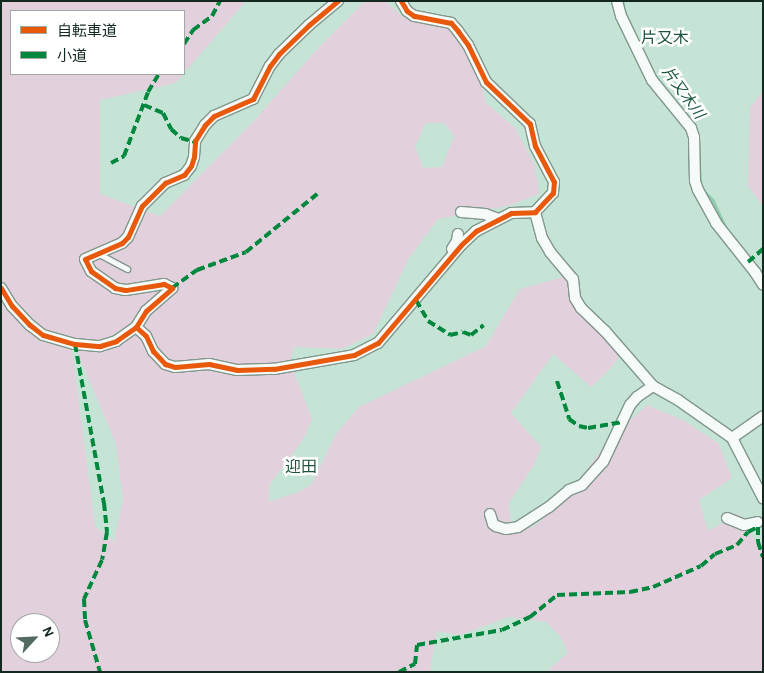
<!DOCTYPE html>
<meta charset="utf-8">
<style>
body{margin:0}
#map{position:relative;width:764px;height:673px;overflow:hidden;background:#c6e4d5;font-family:"Alegreya Sans","Noto Sans JP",sans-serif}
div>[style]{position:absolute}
.green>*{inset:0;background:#e3d0dd}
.stream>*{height:2.5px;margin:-1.25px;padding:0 1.25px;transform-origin:1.25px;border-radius:1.25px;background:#8fcdae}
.roads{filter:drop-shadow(1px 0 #80978c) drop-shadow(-1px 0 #80978c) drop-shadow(0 1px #80978c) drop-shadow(0 -1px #80978c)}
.service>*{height:5px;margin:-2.5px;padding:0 2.5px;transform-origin:2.5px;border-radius:2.5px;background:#f6fbf9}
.minor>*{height:10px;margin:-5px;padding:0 5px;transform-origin:5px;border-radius:5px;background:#f6fbf9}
.quiet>*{height:4px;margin-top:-2px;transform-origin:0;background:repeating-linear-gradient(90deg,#00873e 0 8px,transparent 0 12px)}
.cycleway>*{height:5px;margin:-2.5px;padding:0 2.5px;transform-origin:2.5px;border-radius:2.5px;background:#e8590c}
span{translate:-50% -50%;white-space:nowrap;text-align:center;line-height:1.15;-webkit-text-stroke:5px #fff;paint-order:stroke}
.water-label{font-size:15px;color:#1c573e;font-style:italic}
.quarter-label{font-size:16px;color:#1e543c}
.frame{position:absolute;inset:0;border:2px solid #13291f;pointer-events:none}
.legend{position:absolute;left:10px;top:10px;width:175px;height:65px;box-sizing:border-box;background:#fff;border:1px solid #a1a9a5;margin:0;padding:6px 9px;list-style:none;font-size:15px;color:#13291f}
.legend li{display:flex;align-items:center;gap:10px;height:25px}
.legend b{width:25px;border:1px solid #a1a9a5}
.north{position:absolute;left:10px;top:613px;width:50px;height:50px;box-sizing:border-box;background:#fff;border:1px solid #a1a9a5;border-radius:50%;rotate:65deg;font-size:14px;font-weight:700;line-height:20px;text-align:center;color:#13291f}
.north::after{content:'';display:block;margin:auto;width:18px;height:22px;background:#526a5f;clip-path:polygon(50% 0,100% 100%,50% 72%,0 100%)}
</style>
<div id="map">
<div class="green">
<div style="clip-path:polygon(evenodd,1px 1px,246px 1px,184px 73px,184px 11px,11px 11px,11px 74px,184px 74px,175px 83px,100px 100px,100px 194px,160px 216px,252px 123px,320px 46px,365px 1px,385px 1px,403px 17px,431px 15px,459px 38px,481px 83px,486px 103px,515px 128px,535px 166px,539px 194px,511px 205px,438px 219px,409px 258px,373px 334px,342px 349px,294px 347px,290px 362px,312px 419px,304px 438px,269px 486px,269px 502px,296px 493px,311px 485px,336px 434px,359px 407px,486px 346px,520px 289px,567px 276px,572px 292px,626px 348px,609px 370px,591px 387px,553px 354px,511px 413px,541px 447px,534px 465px,509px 503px,510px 519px,521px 530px,533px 527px,565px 500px,606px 443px,647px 405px,685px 421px,719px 444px,732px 478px,699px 500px,708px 531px,739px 514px,763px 554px,763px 672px,546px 672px,568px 653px,560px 636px,546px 622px,509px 617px,459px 635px,437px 631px,430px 670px,435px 672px,1px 672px,1px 1px,426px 123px,444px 123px,454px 136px,442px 167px,423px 168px,415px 146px,426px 123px,1px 1px,70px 334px,116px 444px,123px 499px,114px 542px,95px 526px,70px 334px,1px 1px,20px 623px,50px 623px,50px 653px,20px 653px,20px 623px)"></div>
<div style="clip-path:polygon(763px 91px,763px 206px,748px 186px,750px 108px)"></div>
</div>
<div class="stream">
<div style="left:623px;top:1px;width:9px;rotate:84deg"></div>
<div style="left:624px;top:10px;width:24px;rotate:66deg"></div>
<div style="left:699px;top:154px;width:34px;rotate:87deg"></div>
<div style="left:701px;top:188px;width:17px;rotate:45deg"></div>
<div style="left:713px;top:200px;width:29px;rotate:65deg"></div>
<div style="left:757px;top:268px;width:8px;rotate:45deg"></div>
</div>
<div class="roads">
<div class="service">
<div style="left:99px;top:254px;width:32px;rotate:28deg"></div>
</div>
<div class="minor">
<div style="left:617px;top:1px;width:16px;rotate:75deg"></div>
<div style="left:621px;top:16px;width:71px;rotate:64.2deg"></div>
<div style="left:652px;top:80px;width:62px;rotate:50.9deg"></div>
<div style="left:691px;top:128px;width:9px;rotate:72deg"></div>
<div style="left:694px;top:137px;width:44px;rotate:88.7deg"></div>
<div style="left:695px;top:181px;width:9px;rotate:72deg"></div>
<div style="left:698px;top:190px;width:38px;rotate:61deg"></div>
<div style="left:716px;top:223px;width:63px;rotate:51.5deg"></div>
<div style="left:755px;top:272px;width:15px;rotate:58deg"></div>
<div style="left:461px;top:212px;width:24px;rotate:5deg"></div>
<div style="left:485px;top:214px;width:14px;rotate:21deg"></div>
<div style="left:535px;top:212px;width:27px;rotate:75deg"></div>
<div style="left:542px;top:238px;width:16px;rotate:60deg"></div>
<div style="left:550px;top:252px;width:35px;rotate:50deg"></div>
<div style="left:573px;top:279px;width:19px;rotate:84deg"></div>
<div style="left:575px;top:298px;width:12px;rotate:59deg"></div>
<div style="left:581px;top:308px;width:33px;rotate:44deg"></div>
<div style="left:605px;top:331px;width:73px;rotate:48.9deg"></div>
<div style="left:653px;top:386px;width:29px;rotate:29deg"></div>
<div style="left:678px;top:400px;width:66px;rotate:35.1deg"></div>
<div style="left:732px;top:438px;width:68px;rotate:62.7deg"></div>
<div style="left:452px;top:249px;width:9px;rotate:-58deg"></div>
<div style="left:457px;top:241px;width:7px;rotate:-82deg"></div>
<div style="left:1px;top:288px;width:21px;rotate:59deg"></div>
<div style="left:12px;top:306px;width:26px;rotate:47deg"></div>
<div style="left:30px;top:325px;width:16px;rotate:38deg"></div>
<div style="left:43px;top:335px;width:33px;rotate:16deg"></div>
<div style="left:75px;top:344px;width:25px;rotate:5deg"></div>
<div style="left:100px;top:346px;width:17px;rotate:-17deg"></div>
<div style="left:116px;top:341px;width:24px;rotate:-35deg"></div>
<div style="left:136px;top:327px;width:19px;rotate:-58deg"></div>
<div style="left:146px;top:311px;width:35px;rotate:-41deg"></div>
<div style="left:172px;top:288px;width:9px;rotate:-153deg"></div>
<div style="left:164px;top:284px;width:39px;rotate:171deg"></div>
<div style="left:125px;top:290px;width:10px;rotate:-169deg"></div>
<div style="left:115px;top:288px;width:29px;rotate:-145deg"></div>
<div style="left:91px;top:271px;width:13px;rotate:-117deg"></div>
<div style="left:85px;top:259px;width:40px;rotate:-23.4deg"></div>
<div style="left:122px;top:243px;width:8px;rotate:-45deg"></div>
<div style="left:128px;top:237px;width:34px;rotate:-66deg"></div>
<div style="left:142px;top:206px;width:33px;rotate:-45deg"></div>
<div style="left:165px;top:183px;width:21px;rotate:-23deg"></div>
<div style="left:184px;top:175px;width:11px;rotate:-52deg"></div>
<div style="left:191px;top:166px;width:9px;rotate:-72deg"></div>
<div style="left:194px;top:157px;width:16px;rotate:-86deg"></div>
<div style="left:195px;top:141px;width:19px;rotate:-58deg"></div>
<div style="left:205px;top:125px;width:13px;rotate:-45deg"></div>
<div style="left:214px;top:116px;width:43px;rotate:-23.6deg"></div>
<div style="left:253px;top:99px;width:37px;rotate:-63deg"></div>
<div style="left:270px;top:66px;width:15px;rotate:-53deg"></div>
<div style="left:279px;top:54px;width:42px;rotate:-44deg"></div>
<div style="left:309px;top:25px;width:38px;rotate:-40deg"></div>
<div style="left:136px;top:327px;width:13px;rotate:42deg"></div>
<div style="left:146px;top:336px;width:17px;rotate:65deg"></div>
<div style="left:153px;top:351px;width:18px;rotate:47deg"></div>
<div style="left:165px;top:364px;width:10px;rotate:17deg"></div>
<div style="left:175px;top:367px;width:34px;rotate:-5deg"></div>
<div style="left:209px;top:364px;width:29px;rotate:12deg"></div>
<div style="left:237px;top:370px;width:37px;rotate:-2deg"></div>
<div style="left:274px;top:369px;width:81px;rotate:-9.9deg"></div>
<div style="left:354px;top:355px;width:27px;rotate:-27deg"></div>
<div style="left:378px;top:343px;width:128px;rotate:-49.7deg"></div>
<div style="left:461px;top:245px;width:21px;rotate:-43deg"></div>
<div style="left:476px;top:231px;width:39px;rotate:-27deg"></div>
<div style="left:511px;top:213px;width:24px;rotate:-2deg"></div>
<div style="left:535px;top:212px;width:26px;rotate:-47deg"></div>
<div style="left:553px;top:193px;width:11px;rotate:-85deg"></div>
<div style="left:554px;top:182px;width:41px;rotate:-117.8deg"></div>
<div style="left:535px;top:146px;width:23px;rotate:-103deg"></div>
<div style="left:530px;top:124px;width:61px;rotate:-136.3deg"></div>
<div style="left:486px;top:82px;width:41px;rotate:-115.9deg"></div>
<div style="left:468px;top:45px;width:17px;rotate:-126deg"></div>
<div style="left:458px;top:31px;width:11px;rotate:-131deg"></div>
<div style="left:451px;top:23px;width:38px;rotate:-169deg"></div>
<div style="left:414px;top:16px;width:9px;rotate:-144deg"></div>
<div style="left:407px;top:11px;width:12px;rotate:-121deg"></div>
<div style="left:732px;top:438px;width:38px;rotate:-35deg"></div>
<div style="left:490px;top:514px;width:10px;rotate:73deg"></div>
<div style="left:493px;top:524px;width:4px;rotate:34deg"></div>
<div style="left:496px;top:526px;width:10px;rotate:17deg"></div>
<div style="left:506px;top:529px;width:12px;rotate:-9deg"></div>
<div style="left:518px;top:527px;width:37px;rotate:-33deg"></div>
<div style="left:549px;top:507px;width:26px;rotate:-40deg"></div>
<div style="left:569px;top:490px;width:14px;rotate:-21deg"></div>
<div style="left:582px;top:485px;width:31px;rotate:-48deg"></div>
<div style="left:603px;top:462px;width:63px;rotate:-64.7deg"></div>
<div style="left:630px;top:405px;width:11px;rotate:-49deg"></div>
<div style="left:637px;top:397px;width:19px;rotate:-35deg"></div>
<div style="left:727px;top:518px;width:18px;rotate:22deg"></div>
<div style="left:744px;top:525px;width:14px;rotate:-12deg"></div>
</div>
</div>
<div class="quiet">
<div style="left:184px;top:44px;width:17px;rotate:-57deg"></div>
<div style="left:193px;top:30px;width:24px;rotate:-36deg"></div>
<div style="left:212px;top:16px;width:17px;rotate:-62deg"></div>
<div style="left:144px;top:105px;width:21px;rotate:23deg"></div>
<div style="left:163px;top:113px;width:18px;rotate:63deg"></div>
<div style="left:171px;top:129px;width:13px;rotate:42deg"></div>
<div style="left:181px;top:138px;width:15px;rotate:16deg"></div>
<div style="left:111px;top:163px;width:15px;rotate:-28deg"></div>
<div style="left:124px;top:156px;width:68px;rotate:-69.4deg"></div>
<div style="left:148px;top:92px;width:21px;rotate:-59deg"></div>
<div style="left:748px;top:262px;width:20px;rotate:-41deg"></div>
<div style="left:172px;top:288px;width:31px;rotate:-36deg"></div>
<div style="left:197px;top:270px;width:52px;rotate:-20.2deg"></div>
<div style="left:246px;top:252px;width:92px;rotate:-39.2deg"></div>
<div style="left:416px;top:300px;width:24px;rotate:60deg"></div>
<div style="left:428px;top:321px;width:26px;rotate:32deg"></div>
<div style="left:450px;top:335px;width:13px;rotate:-13deg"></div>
<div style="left:463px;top:332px;width:9px;rotate:21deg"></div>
<div style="left:471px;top:335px;width:16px;rotate:-38deg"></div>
<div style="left:75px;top:344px;width:162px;rotate:79.7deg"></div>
<div style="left:104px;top:503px;width:29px;rotate:84deg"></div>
<div style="left:107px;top:532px;width:28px;rotate:100deg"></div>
<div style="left:102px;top:560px;width:43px;rotate:114.8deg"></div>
<div style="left:84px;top:599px;width:21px;rotate:87deg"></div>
<div style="left:85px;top:620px;width:54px;rotate:73.9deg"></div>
<div style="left:557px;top:381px;width:40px;rotate:72deg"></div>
<div style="left:569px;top:419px;width:12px;rotate:35deg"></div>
<div style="left:579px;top:426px;width:9px;rotate:13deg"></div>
<div style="left:588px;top:428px;width:35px;rotate:-10deg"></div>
<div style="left:399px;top:672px;width:18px;rotate:-27deg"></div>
<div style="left:415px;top:664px;width:19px;rotate:-84deg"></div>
<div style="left:417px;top:645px;width:86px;rotate:-10deg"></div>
<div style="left:502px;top:630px;width:31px;rotate:-25deg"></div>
<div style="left:530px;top:617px;width:35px;rotate:-39deg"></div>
<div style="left:557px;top:595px;width:73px;rotate:-2.4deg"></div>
<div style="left:630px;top:592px;width:24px;rotate:-12deg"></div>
<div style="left:653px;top:587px;width:52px;rotate:-23.6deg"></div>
<div style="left:701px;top:566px;width:18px;rotate:-41deg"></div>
<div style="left:715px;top:554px;width:24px;rotate:-22deg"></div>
<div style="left:737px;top:545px;width:17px;rotate:-50deg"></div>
<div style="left:748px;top:532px;width:11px;rotate:-27deg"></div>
<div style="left:758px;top:527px;width:15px;rotate:90deg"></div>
<div style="left:758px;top:542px;width:16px;rotate:72deg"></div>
</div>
<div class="cycleway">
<div style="left:1px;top:288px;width:21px;rotate:59deg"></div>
<div style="left:12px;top:306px;width:26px;rotate:47deg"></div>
<div style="left:30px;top:325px;width:16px;rotate:38deg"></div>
<div style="left:43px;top:335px;width:33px;rotate:16deg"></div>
<div style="left:75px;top:344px;width:25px;rotate:5deg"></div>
<div style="left:100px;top:346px;width:17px;rotate:-17deg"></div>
<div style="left:116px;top:341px;width:24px;rotate:-35deg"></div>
<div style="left:136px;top:327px;width:19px;rotate:-58deg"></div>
<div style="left:146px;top:311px;width:35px;rotate:-41deg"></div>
<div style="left:172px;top:288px;width:9px;rotate:-153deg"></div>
<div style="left:164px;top:284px;width:39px;rotate:171deg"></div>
<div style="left:125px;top:290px;width:10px;rotate:-169deg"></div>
<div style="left:115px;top:288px;width:29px;rotate:-145deg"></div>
<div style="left:91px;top:271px;width:13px;rotate:-117deg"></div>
<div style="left:85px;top:259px;width:40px;rotate:-23.4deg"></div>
<div style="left:122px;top:243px;width:8px;rotate:-45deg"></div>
<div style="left:128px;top:237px;width:34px;rotate:-66deg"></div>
<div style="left:142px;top:206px;width:33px;rotate:-45deg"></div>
<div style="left:165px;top:183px;width:21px;rotate:-23deg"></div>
<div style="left:184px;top:175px;width:11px;rotate:-52deg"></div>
<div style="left:191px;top:166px;width:9px;rotate:-72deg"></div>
<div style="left:194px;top:157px;width:16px;rotate:-86deg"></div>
<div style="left:195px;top:141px;width:19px;rotate:-58deg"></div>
<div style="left:205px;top:125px;width:13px;rotate:-45deg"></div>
<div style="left:214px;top:116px;width:43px;rotate:-23.6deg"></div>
<div style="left:253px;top:99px;width:37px;rotate:-63deg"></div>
<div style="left:270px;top:66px;width:15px;rotate:-53deg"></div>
<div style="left:279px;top:54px;width:42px;rotate:-44deg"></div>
<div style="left:309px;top:25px;width:38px;rotate:-40deg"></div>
<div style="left:136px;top:327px;width:13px;rotate:42deg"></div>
<div style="left:146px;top:336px;width:17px;rotate:65deg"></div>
<div style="left:153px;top:351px;width:18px;rotate:47deg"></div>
<div style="left:165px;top:364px;width:10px;rotate:17deg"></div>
<div style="left:175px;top:367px;width:34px;rotate:-5deg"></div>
<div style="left:209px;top:364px;width:29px;rotate:12deg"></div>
<div style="left:237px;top:370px;width:37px;rotate:-2deg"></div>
<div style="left:274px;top:369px;width:81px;rotate:-9.9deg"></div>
<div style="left:354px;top:355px;width:27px;rotate:-27deg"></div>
<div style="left:378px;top:343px;width:128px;rotate:-49.7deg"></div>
<div style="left:461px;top:245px;width:21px;rotate:-43deg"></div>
<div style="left:476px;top:231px;width:39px;rotate:-27deg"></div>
<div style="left:511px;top:213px;width:24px;rotate:-2deg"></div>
<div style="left:535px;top:212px;width:26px;rotate:-47deg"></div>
<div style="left:553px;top:193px;width:11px;rotate:-85deg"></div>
<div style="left:554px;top:182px;width:41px;rotate:-117.8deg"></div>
<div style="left:535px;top:146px;width:23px;rotate:-103deg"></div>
<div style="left:530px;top:124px;width:61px;rotate:-136.3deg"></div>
<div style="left:486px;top:82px;width:41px;rotate:-115.9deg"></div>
<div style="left:468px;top:45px;width:17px;rotate:-126deg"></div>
<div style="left:458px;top:31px;width:11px;rotate:-131deg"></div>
<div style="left:451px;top:23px;width:38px;rotate:-169deg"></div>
<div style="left:414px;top:16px;width:9px;rotate:-144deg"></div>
<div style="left:407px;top:11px;width:12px;rotate:-121deg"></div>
</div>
<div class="water-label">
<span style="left:683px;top:93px;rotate:54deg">片又木川</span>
</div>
<div class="quarter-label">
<span style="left:665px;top:38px">片又木</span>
<span style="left:301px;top:467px">迎田</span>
</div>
<div class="frame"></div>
<ul class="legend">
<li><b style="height:6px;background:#e8590c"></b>自転車道</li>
<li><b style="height:6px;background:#00873e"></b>小道</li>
</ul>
<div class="north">N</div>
</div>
